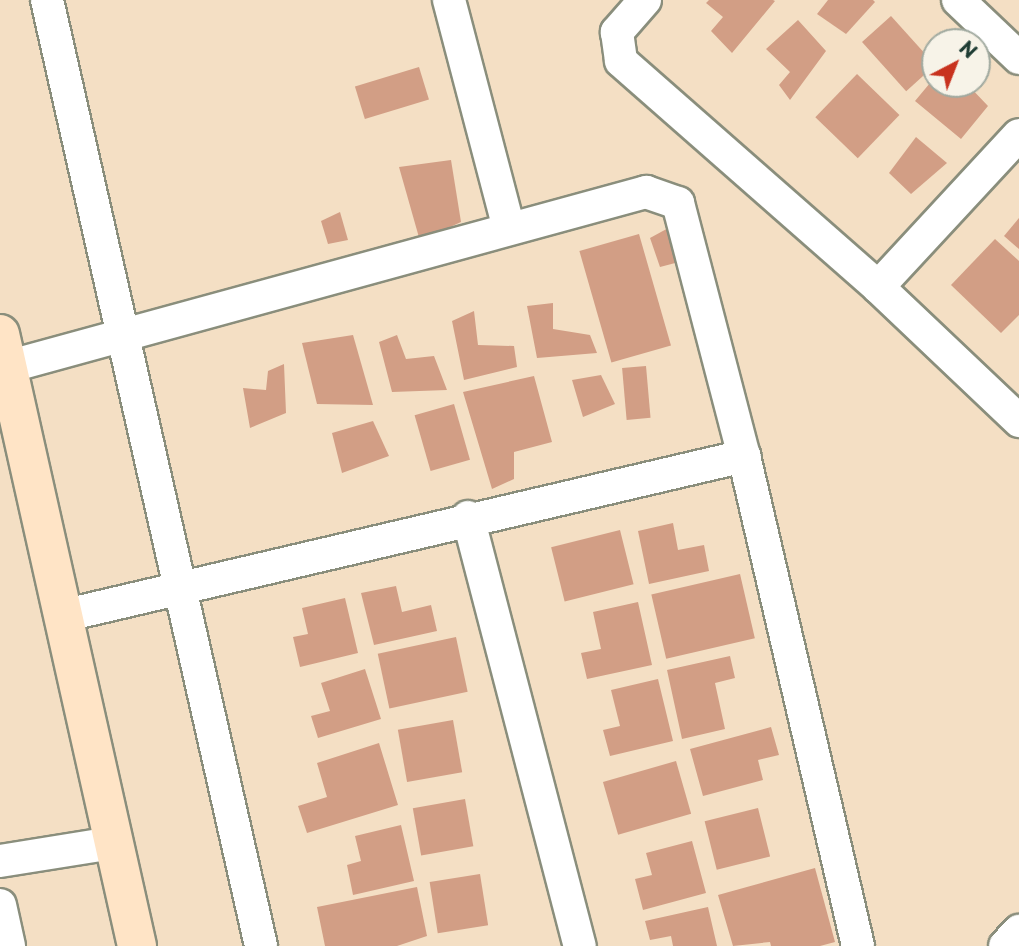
<!DOCTYPE html>
<style>
body{margin:0}
#map{position:relative;width:1019px;height:946px;overflow:hidden;background:#f4dfc4;font-family:"Playpen Sans",sans-serif}
div>[style]{position:absolute}
.building>*{inset:0;background:#d29e85;transform-origin:0 0}
.roads{filter:drop-shadow(2px 0 #8a8e7c) drop-shadow(-2px 0 #8a8e7c) drop-shadow(0 2px #8a8e7c) drop-shadow(0 -2px #8a8e7c)}
.minor>*{height:32px;margin:-16px;padding:0 16px;transform-origin:16px;border-radius:16px;background:#fff}
.secondary>*{height:38px;margin:-19px;padding:0 19px;transform-origin:19px;border-radius:19px;background:#ffe4c6}
span{translate:-50% -50%;white-space:nowrap;text-align:center;line-height:1.15;-webkit-text-stroke:5px #f7f3e8;paint-order:stroke}
.north{position:absolute;left:921px;top:28px;width:70px;height:70px;box-sizing:border-box;background:#f7f3e8;border:2px solid #a1aaa0;border-radius:50%;rotate:42deg;font-size:19px;font-weight:700;line-height:28px;text-align:center;color:#1f3d34}
.north::after{content:'';display:block;margin:auto;width:24px;height:32px;background:#c8321e;clip-path:polygon(50% 0,100% 100%,50% 72%,0 100%)}
</style>
<div id="map">
<div class="building">
<div style="clip-path:polygon(709px 0,773px 0,775px 1px,732px 53px,711px 31px,723px 17px,706px 3px)"></div>
<div style="clip-path:polygon(828px 0,873px 0,875px 2px,846px 34px,817px 14px)"></div>
<div style="left:891px;top:16px;width:66px;height:39px;rotate:48deg"></div>
<div style="clip-path:polygon(798px 20px,826px 51px,790px 100px,779px 85px,790px 72px,766px 49px)"></div>
<div style="left:419px;top:67px;width:34px;height:67px;rotate:73deg"></div>
<div style="left:857px;top:74px;width:59px;height:60px;rotate:44deg"></div>
<div style="clip-path:polygon(935px 77px,935px 84px,967px 84px,988px 106px,961px 139px,915px 101px)"></div>
<div style="clip-path:polygon(916px 137px,947px 163px,911px 194px,889px 173px)"></div>
<div style="clip-path:polygon(451px 160px,461px 222px,420px 241px,399px 167px)"></div>
<div style="clip-path:polygon(340px 212px,348px 240px,328px 244px,321px 221px)"></div>
<div style="clip-path:polygon(1019px 218px,1019px 249px,1004px 236px)"></div>
<div style="clip-path:polygon(672px 226px,679px 262px,660px 267px,650px 238px)"></div>
<div style="left:639px;top:234px;width:116px;height:62px;rotate:74deg"></div>
<div style="clip-path:polygon(995px 239px,1019px 261px,1019px 315px,1001px 333px,951px 285px)"></div>
<div style="clip-path:polygon(553px 303px,553px 329px,590px 335px,597px 353px,537px 358px,527px 306px)"></div>
<div style="clip-path:polygon(474px 311px,478px 345px,514px 346px,517px 367px,464px 380px,452px 321px)"></div>
<div style="clip-path:polygon(353px 335px,373px 405px,317px 404px,302px 343px)"></div>
<div style="clip-path:polygon(397px 335px,406px 359px,434px 356px,447px 390px,392px 392px,379px 342px)"></div>
<div style="clip-path:polygon(284px 364px,286px 413px,250px 428px,243px 388px,266px 390px,268px 371px)"></div>
<div style="left:646px;top:366px;width:52px;height:24px;rotate:85deg"></div>
<div style="clip-path:polygon(601px 375px,615px 404px,583px 417px,572px 380px)"></div>
<div style="clip-path:polygon(534px 376px,552px 442px,514px 452px,514px 479px,492px 489px,463px 392px)"></div>
<div style="left:454px;top:404px;width:58px;height:41px;rotate:74deg"></div>
<div style="clip-path:polygon(373px 421px,389px 456px,342px 473px,332px 433px)"></div>
<div style="clip-path:polygon(673px 523px,678px 550px,704px 545px,709px 571px,649px 584px,638px 531px)"></div>
<div style="left:620px;top:530px;width:56px;height:71px;rotate:76deg"></div>
<div style="left:740px;top:574px;width:66px;height:91px;rotate:77deg"></div>
<div style="clip-path:polygon(396px 586px,402px 612px,431px 605px,437px 631px,374px 645px,361px 593px)"></div>
<div style="clip-path:polygon(345px 598px,358px 653px,300px 667px,293px 637px,308px 634px,302px 608px)"></div>
<div style="clip-path:polygon(638px 602px,652px 665px,587px 679px,581px 653px,601px 649px,593px 612px)"></div>
<div style="left:456px;top:637px;width:56px;height:80px;rotate:78deg"></div>
<div style="clip-path:polygon(730px 656px,735px 678px,715px 683px,725px 729px,682px 739px,667px 670px)"></div>
<div style="clip-path:polygon(365px 669px,381px 719px,318px 738px,311px 716px,330px 711px,321px 683px)"></div>
<div style="clip-path:polygon(658px 679px,673px 741px,610px 756px,603px 730px,620px 726px,611px 690px)"></div>
<div style="left:453px;top:720px;width:53px;height:56px;rotate:80deg"></div>
<div style="clip-path:polygon(771px 727px,779px 755px,758px 760px,763px 780px,703px 796px,690px 749px)"></div>
<div style="clip-path:polygon(379px 743px,398px 805px,307px 833px,298px 806px,327px 797px,317px 763px)"></div>
<div style="left:676px;top:761px;width:55px;height:76px;rotate:74deg"></div>
<div style="left:465px;top:799px;width:48px;height:53px;rotate:80deg"></div>
<div style="left:758px;top:808px;width:50px;height:55px;rotate:76deg"></div>
<div style="clip-path:polygon(401px 825px,414px 881px,353px 895px,347px 865px,361px 861px,355px 836px)"></div>
<div style="clip-path:polygon(692px 841px,706px 893px,643px 910px,635px 879px,652px 875px,646px 853px)"></div>
<div style="clip-path:polygon(815px 868px,835px 942px,820px 946px,771px 946px,770px 942px,733px 946px,718px 895px)"></div>
<div style="left:480px;top:874px;width:52px;height:51px;rotate:81deg"></div>
<div style="clip-path:polygon(417px 887px,427px 936px,397px 946px,325px 946px,317px 907px)"></div>
<div style="clip-path:polygon(708px 907px,717px 946px,673px 946px,671px 936px,650px 940px,645px 921px)"></div>
</div>
<div class="roads">
<div class="minor">
<div style="left:47px;top:0;width:970px;rotate:77.25deg"></div>
<div style="left:449px;top:0;width:236px;rotate:75.3deg"></div>
<div style="left:645px;top:0;width:43px;rotate:131.2deg"></div>
<div style="left:617px;top:32px;width:29px;rotate:82deg"></div>
<div style="left:621px;top:61px;width:342px;rotate:41.3deg"></div>
<div style="left:878px;top:287px;width:195px;rotate:43.5deg"></div>
<div style="left:958px;top:0;width:84px;rotate:43.6deg"></div>
<div style="left:878px;top:287px;width:207px;rotate:-47.2deg"></div>
<div style="left:7px;top:367px;width:663px;rotate:-15.32deg"></div>
<div style="left:646px;top:192px;width:34px;rotate:19deg"></div>
<div style="left:678px;top:203px;width:261px;rotate:75.4deg"></div>
<div style="left:744px;top:456px;width:503px;rotate:76.9deg"></div>
<div style="left:468px;top:517px;width:443px;rotate:75.4deg"></div>
<div style="left:62px;top:616px;width:701px;rotate:-13.2deg"></div>
<div style="left:0;top:861px;width:113px;rotate:-9.1deg"></div>
<div style="left:0;top:905px;width:42px;rotate:77.6deg"></div>
<div style="left:1005px;top:946px;width:21px;rotate:-47deg"></div>
</div>
<div class="secondary">
<div style="left:0;top:334px;width:627px;rotate:77.38deg"></div>
</div>
</div>
<div class="north">N</div>
</div>
